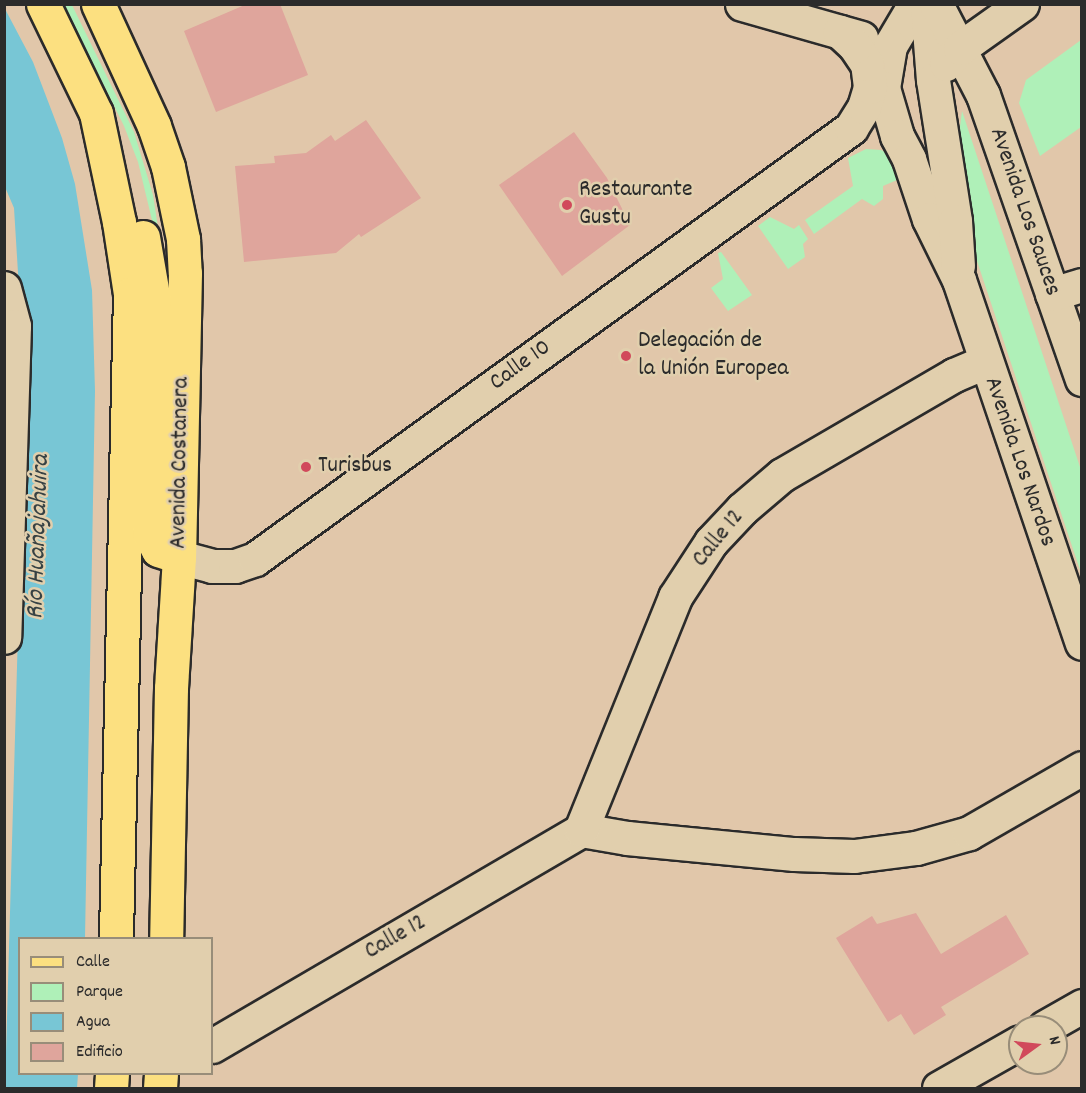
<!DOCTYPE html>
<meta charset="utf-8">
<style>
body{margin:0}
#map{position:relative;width:1086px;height:1093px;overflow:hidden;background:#e1c7aa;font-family:Dekko,sans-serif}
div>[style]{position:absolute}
.green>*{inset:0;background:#aff0b8}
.water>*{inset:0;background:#78c6d5}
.building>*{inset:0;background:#dfa59c}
.roads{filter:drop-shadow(2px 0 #2b2b2b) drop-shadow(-2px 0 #2b2b2b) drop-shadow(0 2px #2b2b2b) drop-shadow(0 -2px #2b2b2b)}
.minor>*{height:33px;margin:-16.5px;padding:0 16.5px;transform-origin:16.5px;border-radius:16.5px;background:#e1cfad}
.major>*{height:33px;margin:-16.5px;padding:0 16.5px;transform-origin:16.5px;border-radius:16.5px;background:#fce080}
.dots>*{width:16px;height:16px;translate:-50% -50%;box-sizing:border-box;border:3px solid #e1cfad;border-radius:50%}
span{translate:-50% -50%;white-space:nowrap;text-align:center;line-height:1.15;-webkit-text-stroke:5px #e1cfad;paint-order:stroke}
.poi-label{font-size:24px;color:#2b2b2b}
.left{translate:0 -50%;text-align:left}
.street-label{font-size:24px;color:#2b2b2b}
.water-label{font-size:26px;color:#374244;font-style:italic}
.frame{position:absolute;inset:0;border:6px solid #2b2b2b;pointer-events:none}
.legend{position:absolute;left:18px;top:937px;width:195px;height:138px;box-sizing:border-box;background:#e1cfad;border:2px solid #988d79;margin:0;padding:8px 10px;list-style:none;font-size:18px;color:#2b2b2b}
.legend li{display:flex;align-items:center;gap:12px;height:30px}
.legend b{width:30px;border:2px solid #988d79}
.north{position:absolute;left:1008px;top:1015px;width:60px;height:60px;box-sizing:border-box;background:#e1cfad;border:2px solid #988d79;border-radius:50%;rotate:75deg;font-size:16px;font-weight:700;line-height:24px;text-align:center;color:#2b2b2b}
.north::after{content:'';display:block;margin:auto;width:21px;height:27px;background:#d1495b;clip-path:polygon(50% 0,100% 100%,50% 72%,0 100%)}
</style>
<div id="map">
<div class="green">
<div style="clip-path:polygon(64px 5px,72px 5px,134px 132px,153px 195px,165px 274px,138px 162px,124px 126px)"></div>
<div style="clip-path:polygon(1081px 40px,1081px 127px,1040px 156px,1019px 103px,1026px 80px)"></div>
<div style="clip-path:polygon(962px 111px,1081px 470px,1081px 573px,974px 252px,957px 149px)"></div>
<div style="clip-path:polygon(866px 149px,881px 150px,889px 154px,897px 180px,883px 186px,883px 199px,874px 206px,862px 199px,814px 234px,805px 220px,853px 186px,848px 158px)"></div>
<div style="clip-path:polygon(770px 217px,794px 229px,799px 225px,808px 239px,803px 244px,805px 257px,788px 269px,758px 226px)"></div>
<div style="clip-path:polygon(721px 252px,752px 295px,728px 311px,711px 288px,723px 279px,718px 253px)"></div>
</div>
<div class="water">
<div style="clip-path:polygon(4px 7px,33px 62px,62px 138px,75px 184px,92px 290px,95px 391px,85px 938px,20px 938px,20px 1074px,78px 1074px,77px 1088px,5px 1088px,25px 386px,14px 208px,5px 187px)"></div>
</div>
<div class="building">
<div style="clip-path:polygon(247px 4px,280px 4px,308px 75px,216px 112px,184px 31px)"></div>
<div style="clip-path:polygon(366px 120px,421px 198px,361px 237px,359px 234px,336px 253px,244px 262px,235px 166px,275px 163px,274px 156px,306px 153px,331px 135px,335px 141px)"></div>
<div style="clip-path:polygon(574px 132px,607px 178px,630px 225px,562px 276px,499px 185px)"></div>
<div style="clip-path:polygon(916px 913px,941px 954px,1006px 915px,1029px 954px,941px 1007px,946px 1015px,914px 1035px,901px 1014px,888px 1022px,836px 938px,872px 916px,877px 924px)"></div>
</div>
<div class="roads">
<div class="minor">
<div style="left:742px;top:4px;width:124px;rotate:15.9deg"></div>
<div style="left:915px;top:4px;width:49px;rotate:120.8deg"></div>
<div style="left:890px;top:46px;width:43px;rotate:99.5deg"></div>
<div style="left:883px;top:88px;width:50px;rotate:73.7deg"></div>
<div style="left:897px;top:136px;width:26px;rotate:62deg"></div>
<div style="left:909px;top:159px;width:63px;rotate:71.6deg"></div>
<div style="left:929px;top:219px;width:68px;rotate:63.8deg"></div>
<div style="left:959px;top:280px;width:383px;rotate:71.3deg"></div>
<div style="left:927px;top:4px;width:76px;rotate:85.5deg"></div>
<div style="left:933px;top:80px;width:143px;rotate:81.1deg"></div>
<div style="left:955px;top:221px;width:45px;rotate:86.2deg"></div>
<div style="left:936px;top:4px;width:102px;rotate:62.7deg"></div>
<div style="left:983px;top:95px;width:301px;rotate:70.8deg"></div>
<div style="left:946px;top:64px;width:21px;rotate:-49deg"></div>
<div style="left:960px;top:48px;width:76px;rotate:-35.4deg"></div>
<div style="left:4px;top:288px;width:39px;rotate:75deg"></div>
<div style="left:14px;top:326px;width:311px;rotate:91.8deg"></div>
<div style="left:1052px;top:294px;width:31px;rotate:-17deg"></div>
<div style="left:179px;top:557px;width:34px;rotate:15deg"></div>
<div style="left:212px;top:566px;width:23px"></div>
<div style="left:235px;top:566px;width:21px;rotate:-19deg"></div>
<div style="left:255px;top:559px;width:736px;rotate:-35.87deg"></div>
<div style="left:851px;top:128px;width:25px;rotate:-58deg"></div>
<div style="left:864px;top:107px;width:21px;rotate:-73deg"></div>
<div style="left:870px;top:87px;width:23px;rotate:-97deg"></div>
<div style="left:867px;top:64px;width:22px;rotate:-124deg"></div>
<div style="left:855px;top:46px;width:21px;rotate:-137deg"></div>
<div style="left:581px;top:830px;width:47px;rotate:9.9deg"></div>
<div style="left:627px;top:838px;width:168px;rotate:5.5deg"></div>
<div style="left:794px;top:854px;width:60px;rotate:1.9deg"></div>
<div style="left:854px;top:856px;width:63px;rotate:-7.4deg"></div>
<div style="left:916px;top:848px;width:55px;rotate:-15.8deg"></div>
<div style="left:969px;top:833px;width:130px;rotate:-29.9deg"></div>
<div style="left:1045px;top:1027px;width:43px;rotate:-29.6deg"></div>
<div style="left:212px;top:1046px;width:428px;rotate:-30.3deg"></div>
<div style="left:581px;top:830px;width:251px;rotate:-68deg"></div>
<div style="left:675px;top:597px;width:66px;rotate:-56.8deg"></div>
<div style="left:711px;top:542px;width:45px;rotate:-46.8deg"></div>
<div style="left:742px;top:509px;width:52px;rotate:-40.4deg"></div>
<div style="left:782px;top:475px;width:199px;rotate:-30.2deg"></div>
<div style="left:954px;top:375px;width:34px;rotate:-23deg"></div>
<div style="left:939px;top:1088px;width:93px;rotate:-29.6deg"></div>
</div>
<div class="major">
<div style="left:43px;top:4px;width:121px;rotate:64.1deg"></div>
<div style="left:96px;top:113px;width:111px;rotate:78.1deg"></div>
<div style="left:119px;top:222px;width:73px;rotate:81.3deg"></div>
<div style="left:130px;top:294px;width:644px;rotate:91.25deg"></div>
<div style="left:98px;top:4px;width:134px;rotate:65.3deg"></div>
<div style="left:154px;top:126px;width:43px;rotate:71.1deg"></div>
<div style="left:168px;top:167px;width:74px;rotate:78.2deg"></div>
<div style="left:183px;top:239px;width:34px;rotate:87deg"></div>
<div style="left:185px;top:273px;width:284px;rotate:91.2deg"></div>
<div style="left:179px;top:557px;width:131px;rotate:93.5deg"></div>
<div style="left:171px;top:688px;width:250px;rotate:91.1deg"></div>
<div style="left:143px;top:237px;width:65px;rotate:80.2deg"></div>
<div style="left:154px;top:301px;width:232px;rotate:91.2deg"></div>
<div style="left:149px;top:533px;width:19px;rotate:62deg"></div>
<div style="left:158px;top:550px;width:22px;rotate:18deg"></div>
<div style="left:111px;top:1088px;width:14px;rotate:-86deg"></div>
<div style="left:160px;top:1088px;width:14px;rotate:-86deg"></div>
</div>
</div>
<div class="dots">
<div style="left:567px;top:205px;background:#d1495b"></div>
<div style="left:626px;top:356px;background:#d1495b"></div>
<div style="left:306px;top:467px;background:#d1495b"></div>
</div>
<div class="poi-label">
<span class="left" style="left:579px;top:205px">Restaurante<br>Gustu</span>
<span class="left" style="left:638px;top:356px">Delegación de<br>la Unión Europea</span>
<span class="left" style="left:318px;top:467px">Turisbus</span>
</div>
<div class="street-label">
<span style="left:1024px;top:212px;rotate:71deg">Avenida Los Sauces</span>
<span style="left:521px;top:366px;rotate:-36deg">Calle 10</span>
<span style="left:1019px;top:462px;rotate:71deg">Avenida Los Nardos</span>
<span style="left:181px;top:463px;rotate:-89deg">Avenida Costanera</span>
<span style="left:719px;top:539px;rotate:-51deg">Calle 12</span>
<span style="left:396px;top:938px;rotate:-30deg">Calle 12</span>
</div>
<div class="water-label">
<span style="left:39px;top:537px;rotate:-88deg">Río Huañajahuira</span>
</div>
<div class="frame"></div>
<ul class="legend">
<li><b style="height:8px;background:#fce080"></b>Calle</li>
<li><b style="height:16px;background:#aff0b8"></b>Parque</li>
<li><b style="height:16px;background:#78c6d5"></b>Agua</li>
<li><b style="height:16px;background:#dfa59c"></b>Edificio</li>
</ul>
<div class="north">N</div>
</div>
